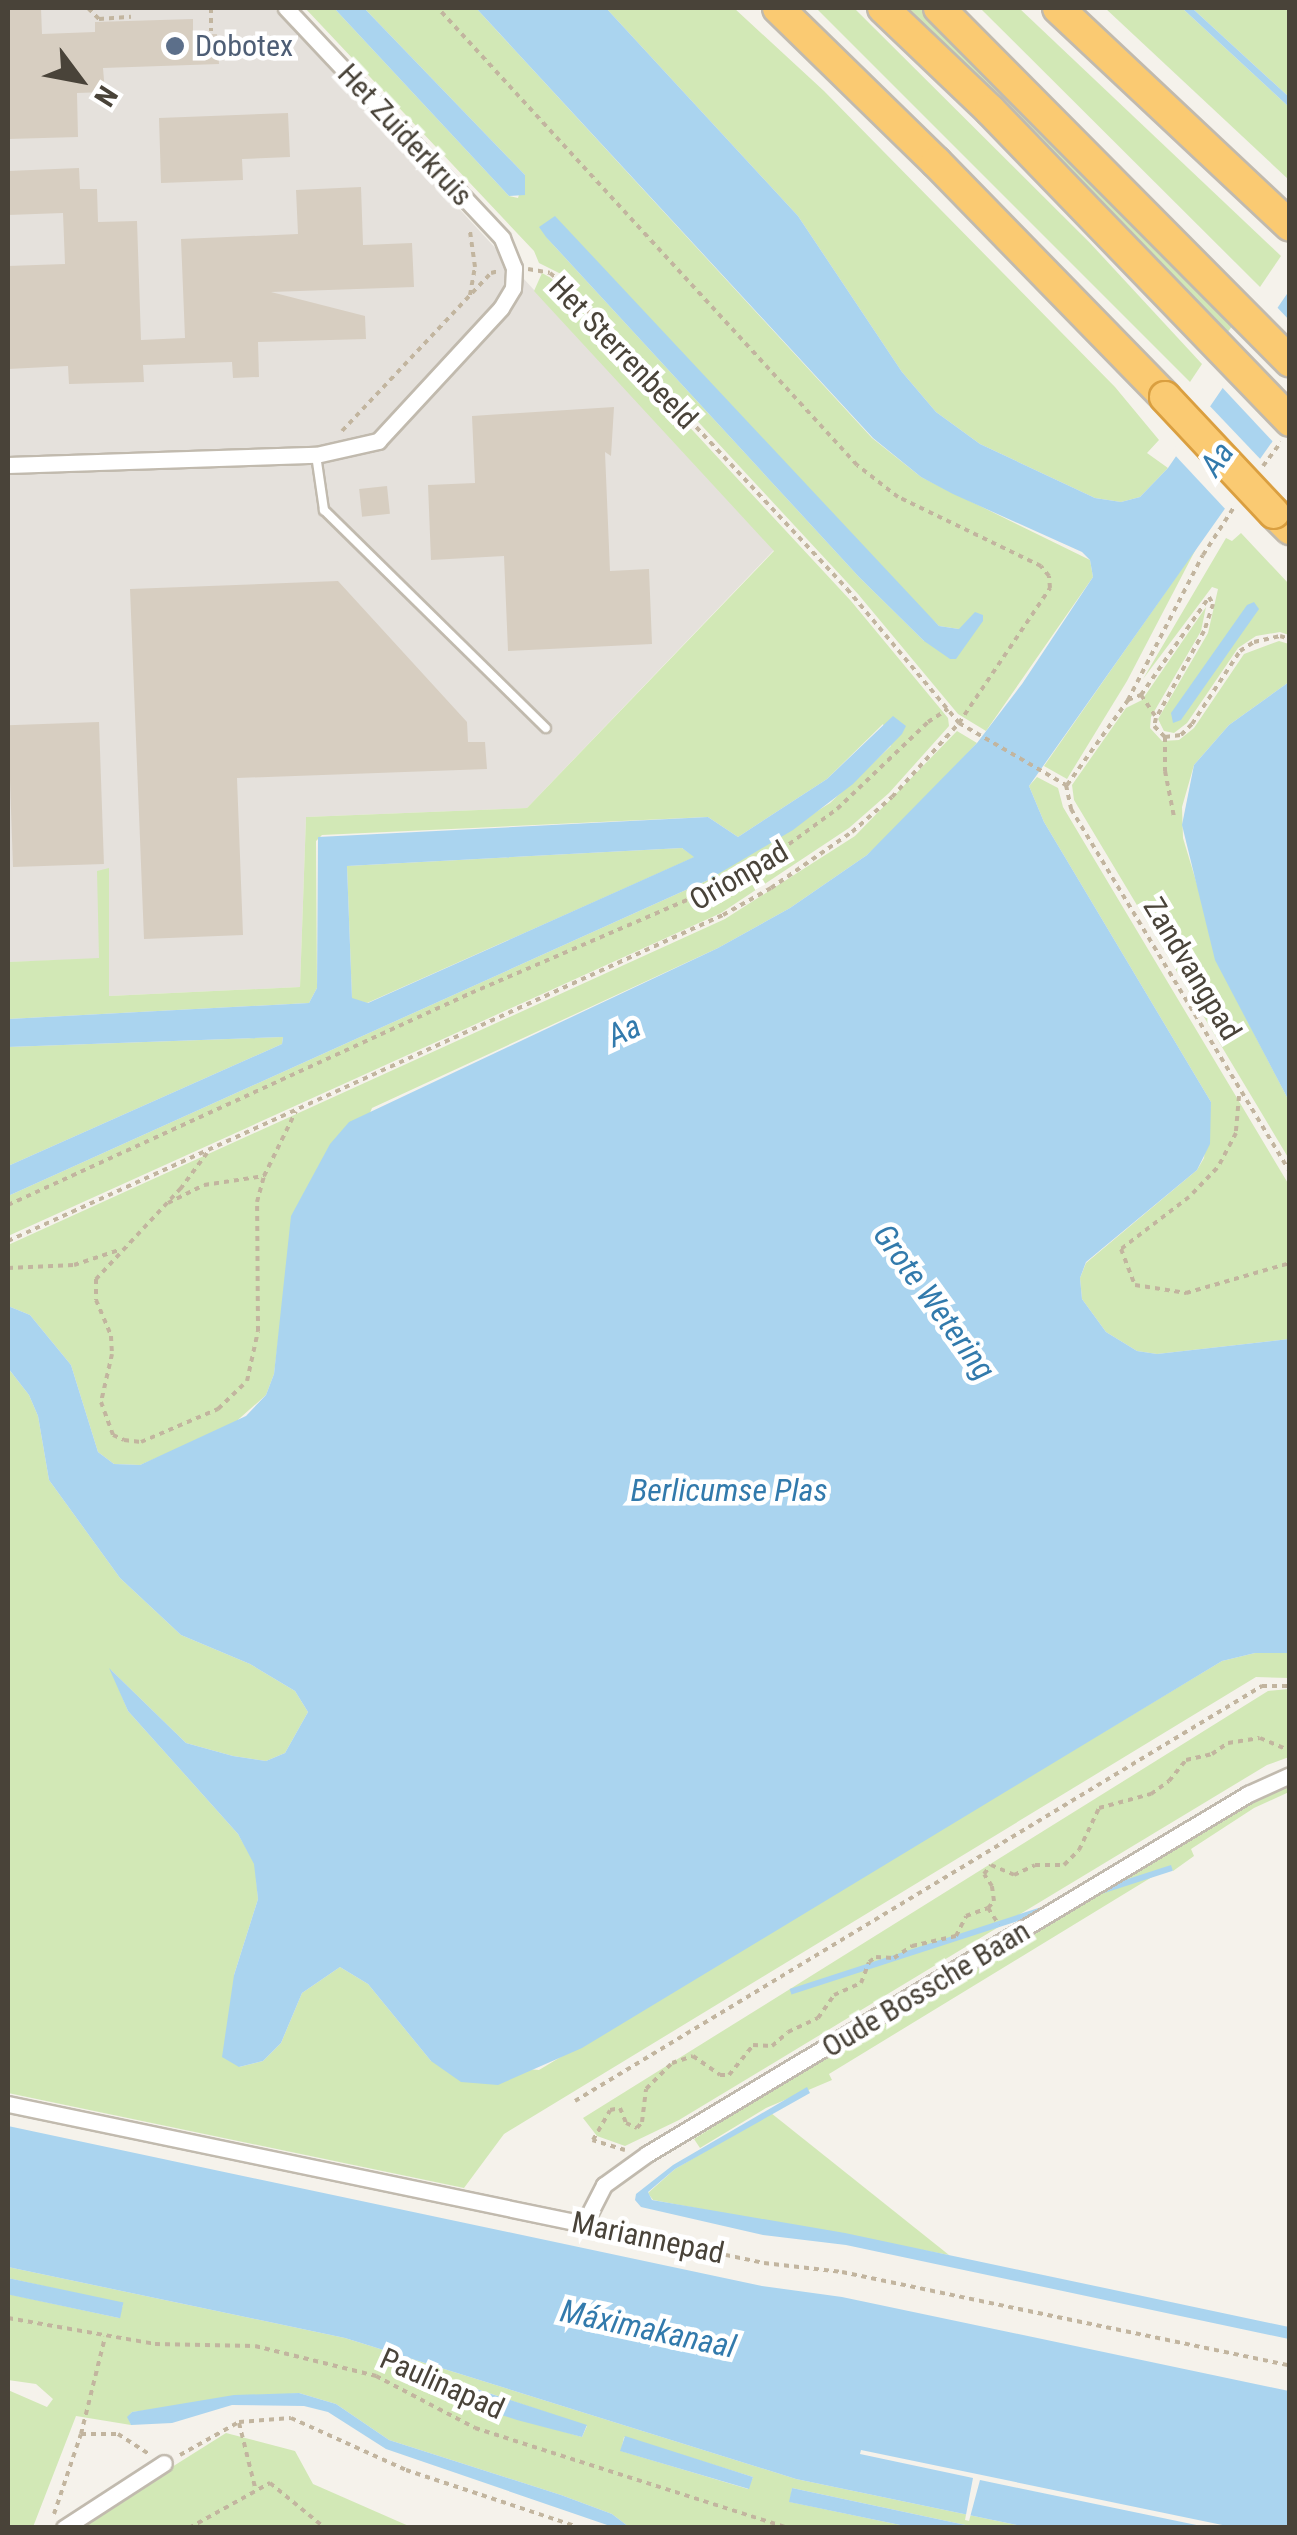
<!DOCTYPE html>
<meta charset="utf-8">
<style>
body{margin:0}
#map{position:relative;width:1297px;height:2535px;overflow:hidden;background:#f5f2eb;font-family:"Roboto Condensed",sans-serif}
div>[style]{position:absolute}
.industrial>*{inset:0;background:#e5e1dc}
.green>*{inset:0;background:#d2e8b6}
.water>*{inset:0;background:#aad4ef;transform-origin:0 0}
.pier>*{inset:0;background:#f5f2eb}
.building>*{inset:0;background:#d7cec1;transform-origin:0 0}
.path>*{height:4px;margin-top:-2px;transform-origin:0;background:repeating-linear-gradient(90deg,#c2b59f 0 5px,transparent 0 10px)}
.roads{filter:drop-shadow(2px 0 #c1baae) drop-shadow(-2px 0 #c1baae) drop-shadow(0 2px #c1baae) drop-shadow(0 -2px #c1baae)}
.lane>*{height:8px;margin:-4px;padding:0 4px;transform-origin:4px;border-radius:4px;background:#fff}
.street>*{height:15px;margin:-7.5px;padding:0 7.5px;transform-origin:7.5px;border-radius:7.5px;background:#fff}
.highway>*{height:30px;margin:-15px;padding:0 15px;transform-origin:15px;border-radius:15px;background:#faca72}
.bridges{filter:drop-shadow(2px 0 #da9f40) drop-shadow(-2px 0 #da9f40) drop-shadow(0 2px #da9f40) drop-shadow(0 -2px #da9f40)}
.highway-bridge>*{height:30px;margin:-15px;padding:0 15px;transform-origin:15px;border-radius:15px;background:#faca72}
.dots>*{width:28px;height:28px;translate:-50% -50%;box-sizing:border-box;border:5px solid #fff;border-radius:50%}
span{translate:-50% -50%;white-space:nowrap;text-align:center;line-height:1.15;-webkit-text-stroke:9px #fff;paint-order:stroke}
.service-label{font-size:30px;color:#4e5e75}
.left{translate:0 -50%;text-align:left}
.street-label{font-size:30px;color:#494339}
.water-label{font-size:32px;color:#327aac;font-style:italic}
.frame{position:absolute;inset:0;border:10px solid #494339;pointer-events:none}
.north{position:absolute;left:30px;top:30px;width:100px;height:100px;-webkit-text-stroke:8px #fff;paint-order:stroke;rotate:122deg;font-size:28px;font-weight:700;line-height:40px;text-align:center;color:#494339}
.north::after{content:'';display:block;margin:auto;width:35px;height:45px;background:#494339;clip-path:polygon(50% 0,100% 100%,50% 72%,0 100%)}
</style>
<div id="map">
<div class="industrial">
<div style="clip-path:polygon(8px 8px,274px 8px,774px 550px,527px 808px,306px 817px,300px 987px,109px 996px,98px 959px,8px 962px)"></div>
</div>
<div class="green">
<div style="clip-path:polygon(evenodd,305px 8px,334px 8px,509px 196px,518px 198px,525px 175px,364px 8px,476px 8px,872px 438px,921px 477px,1090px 560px,1093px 577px,986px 731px,958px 714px,858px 594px,561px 274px,539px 263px,534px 251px,305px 8px,546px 237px,939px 626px,959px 629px,924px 641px,859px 577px,546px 237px)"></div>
<div style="clip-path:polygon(606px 8px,734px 8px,824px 91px,1115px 387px,1159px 440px,1147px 453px,1168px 468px,1140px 497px,1121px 502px,1095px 498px,980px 444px,936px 412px,902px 372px,798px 216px)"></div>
<div style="clip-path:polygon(816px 8px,854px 8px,1090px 243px,1202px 364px,1190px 382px)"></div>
<div style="clip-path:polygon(905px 8px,924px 8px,1187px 273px,1233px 325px,1227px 333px)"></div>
<div style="clip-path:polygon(980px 8px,1019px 8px,1281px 256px,1260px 287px)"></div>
<div style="clip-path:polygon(1105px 8px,1182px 8px,1289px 107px,1289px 180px)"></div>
<div style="clip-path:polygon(1192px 8px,1289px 8px,1289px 97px)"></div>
<div style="clip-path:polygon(542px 273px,551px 278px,851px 601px,948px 718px,949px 726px,889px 793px,849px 828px,721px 913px,8px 1236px,8px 1196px,708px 880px,830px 803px,891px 746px,883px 724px,827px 779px,738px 837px,708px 817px,322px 835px,316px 841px,317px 988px,309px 1003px,8px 1019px,8px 962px,99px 958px,97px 871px,109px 868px,109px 996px,300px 987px,306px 817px,527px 808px,774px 551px,534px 291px)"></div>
<div style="clip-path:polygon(1241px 533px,1289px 584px,1289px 635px,1280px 632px,1256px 636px,1238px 648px,1187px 723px,1174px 733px,1164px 731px,1158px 719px,1208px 633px,1218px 589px,1212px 587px,1143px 679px,1226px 538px,1232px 541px)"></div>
<div style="clip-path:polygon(1197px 547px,1127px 681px,1067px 779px,1044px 766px)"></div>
<div style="clip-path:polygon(1206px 607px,1201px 631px,1151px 717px,1150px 728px,1162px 741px,1179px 740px,1194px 728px,1244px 654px,1279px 641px,1289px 644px,1289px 682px,1229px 725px,1194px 765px,1182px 807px,1183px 838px,1214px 941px,1216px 960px,1289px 1101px,1289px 1159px,1074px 800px,1072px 785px,1126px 708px,1142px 700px)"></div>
<div style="clip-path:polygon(957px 731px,977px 743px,909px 816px,867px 855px,790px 908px,718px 948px,372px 1108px,279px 1334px,274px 1374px,266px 1395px,231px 1426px,140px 1465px,114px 1464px,98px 1452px,71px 1365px,30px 1315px,8px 1306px,8px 1245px,725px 919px,855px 836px)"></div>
<div style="clip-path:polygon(1037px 777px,1058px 788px,1063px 807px,1289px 1185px,1289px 1339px,1157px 1354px,1137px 1351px,1106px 1332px,1082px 1299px,1080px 1278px,1086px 1263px,1197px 1170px,1204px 1158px,1211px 1102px,1044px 822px,1029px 786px)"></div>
<div style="clip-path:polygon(682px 848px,695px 857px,367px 1003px,352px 999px,347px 866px)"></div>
<div style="clip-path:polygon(283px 1037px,282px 1044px,8px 1166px,8px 1047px)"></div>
<div style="clip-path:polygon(8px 1368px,29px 1395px,38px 1416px,49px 1480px,120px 1578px,181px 1635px,250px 1664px,295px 1691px,308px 1712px,285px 1753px,266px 1761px,233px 1756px,186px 1743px,111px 1670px,128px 1711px,238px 1834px,255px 1864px,258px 1899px,234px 1975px,239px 2067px,263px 2061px,281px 2043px,302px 1993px,340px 1967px,368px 1984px,431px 2061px,539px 2070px,1222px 1661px,1255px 1653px,1289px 1653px,1289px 1678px,1256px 1677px,504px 2134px,464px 2188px,8px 2093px)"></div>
<div style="clip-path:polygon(1289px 1689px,1289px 1757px,1267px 1765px,679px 2120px,625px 2146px,597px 2136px,583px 2118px,1268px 1691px)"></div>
<div style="clip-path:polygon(1289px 1778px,1289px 1792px,1254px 1808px,1191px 1849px,1194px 1856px,1173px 1871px,1170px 1866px,829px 2074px,832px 2080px,766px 2108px,700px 2148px,694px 2139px,880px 2021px)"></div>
<div style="clip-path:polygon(771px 2113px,949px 2255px,653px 2200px,648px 2193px,675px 2169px)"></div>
<div style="clip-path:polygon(evenodd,8px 2267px,345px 2338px,796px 2479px,1026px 2527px,975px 2527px,792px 2488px,790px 2502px,910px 2527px,629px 2527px,612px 2514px,561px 2495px,389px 2440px,336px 2404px,299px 2393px,132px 2412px,128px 2417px,131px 2425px,76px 2416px,33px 2527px,8px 2527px,8px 2390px,47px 2407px,53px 2399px,36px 2384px,8px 2380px,8px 2294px,119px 2318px,123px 2304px,8px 2278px,8px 2267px,473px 2388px,474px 2388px,587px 2426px,582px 2437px,468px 2404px,473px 2388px,8px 2267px,624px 2437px,753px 2477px,748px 2489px,621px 2451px,624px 2437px)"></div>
<div style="clip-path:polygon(226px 2433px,295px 2451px,313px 2484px,411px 2527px,75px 2528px)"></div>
</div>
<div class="water">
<div style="clip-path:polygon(334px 8px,364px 8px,525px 175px,525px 195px,509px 196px)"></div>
<div style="clip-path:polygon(476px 8px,606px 8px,798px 216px,902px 372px,936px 412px,980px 444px,1095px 498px,1121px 502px,1140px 497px,1168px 468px,1289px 291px,1289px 418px,1029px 786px,1044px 822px,1211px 1102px,1210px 1144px,1197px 1170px,1086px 1262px,1080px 1278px,1082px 1299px,1106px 1332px,1137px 1351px,1157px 1354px,1289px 1339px,1289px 1653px,1255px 1653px,1222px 1661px,582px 2048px,498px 2085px,461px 2082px,431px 2061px,368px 1984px,340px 1967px,302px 1993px,281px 2043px,263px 2061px,239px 2067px,222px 2057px,234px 1975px,258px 1899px,254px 1864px,238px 1834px,128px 1711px,109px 1668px,186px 1743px,233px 1756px,266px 1761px,285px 1753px,308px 1712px,295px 1691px,250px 1664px,181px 1635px,120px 1578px,49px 1480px,38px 1416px,29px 1395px,8px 1368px,8px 1306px,30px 1315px,71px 1365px,98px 1452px,114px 1464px,140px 1465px,246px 1416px,266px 1395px,274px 1374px,291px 1216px,330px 1144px,349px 1122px,718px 948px,790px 908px,867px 855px,977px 743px,1022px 684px,1093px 577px,1090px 560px,1082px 552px,953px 494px,921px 477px,873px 438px)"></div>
<div style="clip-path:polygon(1182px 8px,1192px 8px,1289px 97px,1289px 107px)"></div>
<div style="clip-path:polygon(555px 216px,939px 626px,959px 629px,975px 612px,983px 615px,983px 621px,956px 659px,950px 659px,924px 641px,859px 577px,546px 237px,539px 227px)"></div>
<div style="clip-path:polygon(1254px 602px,1259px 609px,1181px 720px,1173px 723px,1171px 713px,1247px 605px)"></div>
<div style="clip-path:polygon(1289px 682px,1289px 1101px,1215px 960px,1182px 825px,1194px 765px,1229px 725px)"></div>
<div style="clip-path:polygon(evenodd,893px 716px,906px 726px,902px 734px,853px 784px,793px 830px,708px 880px,8px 1196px,8px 1166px,282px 1044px,283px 1037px,8px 1047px,8px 1019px,309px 1003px,317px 988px,318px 837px,708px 817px,738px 837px,827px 779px,893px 716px,682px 848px,694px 857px,368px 1003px,352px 998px,347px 866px,682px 848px)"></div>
<div style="left:1171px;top:1865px;width:6px;height:401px;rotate:72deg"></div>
<div style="clip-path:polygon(807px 2087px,810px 2093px,675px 2169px,648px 2192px,652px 2200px,845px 2233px,1289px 2327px,1289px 2339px,846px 2245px,763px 2235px,641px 2207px,635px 2200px,636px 2194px,673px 2165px)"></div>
<div style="clip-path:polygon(8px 2126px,762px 2286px,842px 2297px,1289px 2391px,1289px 2527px,1026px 2527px,796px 2479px,345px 2338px,8px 2267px)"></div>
<div style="left:8px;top:2278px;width:118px;height:16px;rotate:12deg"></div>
<div style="clip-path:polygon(473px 2388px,587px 2425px,582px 2437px,517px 2420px,468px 2404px)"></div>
<div style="clip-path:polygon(299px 2393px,336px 2404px,389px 2440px,561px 2495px,612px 2514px,629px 2527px,613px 2527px,386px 2449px,328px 2412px,304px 2406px,232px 2405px,172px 2423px,131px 2425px,127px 2417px,132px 2412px,234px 2395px)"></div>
<div style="clip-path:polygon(625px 2436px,753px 2477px,749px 2489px,620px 2451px)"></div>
<div style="clip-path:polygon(792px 2488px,975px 2527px,910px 2527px,789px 2502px)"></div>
</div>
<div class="pier">
<div style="clip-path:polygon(1274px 304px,1290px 321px,1290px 427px,1276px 445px,1218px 383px)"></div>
<div style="clip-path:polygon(1206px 402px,1264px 463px,1228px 512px,1172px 452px)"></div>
<div style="clip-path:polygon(861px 2450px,1232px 2527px,1206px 2527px,980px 2480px,969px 2521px,965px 2520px,973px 2478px,860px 2454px)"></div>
</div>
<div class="building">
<div style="clip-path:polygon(8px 8px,41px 8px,42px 34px,95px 32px,95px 22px,193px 19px,193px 34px,217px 34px,219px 64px,103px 68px,105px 92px,77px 93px,78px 137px,8px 139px)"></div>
<div style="clip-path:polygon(288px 113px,290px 157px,242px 159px,243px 180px,161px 183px,159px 118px)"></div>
<div style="clip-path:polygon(79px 168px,80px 189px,97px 189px,98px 222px,137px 221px,141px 340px,185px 338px,181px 239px,298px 234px,296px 190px,361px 187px,363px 245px,412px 243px,414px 287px,271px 292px,365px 316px,366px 339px,258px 342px,259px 377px,233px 378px,232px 362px,143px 365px,144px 382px,69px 384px,68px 366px,8px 369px,8px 266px,65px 264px,63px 213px,8px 215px,8px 171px)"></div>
<div style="clip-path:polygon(614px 407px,611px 456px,605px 452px,610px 571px,649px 569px,652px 644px,508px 651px,504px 556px,431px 560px,428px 485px,475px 483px,472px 416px)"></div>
<div style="left:387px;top:486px;width:28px;height:28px;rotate:84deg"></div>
<div style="clip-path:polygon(338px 581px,467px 722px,468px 742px,485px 742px,487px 769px,237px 778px,243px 935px,144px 939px,130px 589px)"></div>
<div style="left:99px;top:722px;width:142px;height:91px;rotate:88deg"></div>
</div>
<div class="path">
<div style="left:88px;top:8px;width:16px;rotate:45deg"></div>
<div style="left:99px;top:19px;width:32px;rotate:-4deg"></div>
<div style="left:211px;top:8px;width:23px;rotate:90deg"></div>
<div style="left:528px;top:269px;width:22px;rotate:10deg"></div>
<div style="left:550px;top:273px;width:13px;rotate:39deg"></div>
<div style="left:560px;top:281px;width:421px;rotate:47deg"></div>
<div style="left:847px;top:589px;width:175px;rotate:50.1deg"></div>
<div style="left:959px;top:723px;width:124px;rotate:30.1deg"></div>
<div style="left:470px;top:295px;width:28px;rotate:-80deg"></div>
<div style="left:475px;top:267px;width:36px;rotate:-98deg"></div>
<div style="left:342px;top:431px;width:217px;rotate:-46.7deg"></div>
<div style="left:491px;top:273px;width:8px;rotate:-14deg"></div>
<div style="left:1263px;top:466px;width:30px;rotate:-53deg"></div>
<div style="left:1141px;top:695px;width:25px;rotate:56deg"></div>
<div style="left:1128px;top:700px;width:14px;rotate:-21deg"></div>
<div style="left:1141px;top:695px;width:119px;rotate:-55.2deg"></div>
<div style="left:1209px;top:597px;width:8px;rotate:60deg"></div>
<div style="left:1213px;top:604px;width:28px;rotate:108deg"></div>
<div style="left:1204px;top:631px;width:99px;rotate:118.9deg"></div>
<div style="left:1156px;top:718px;width:8px;rotate:104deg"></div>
<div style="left:1154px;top:726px;width:16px;rotate:45deg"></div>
<div style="left:1165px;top:737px;width:16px;rotate:-7deg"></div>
<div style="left:1181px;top:735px;width:16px;rotate:-45deg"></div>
<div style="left:1192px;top:724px;width:87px;rotate:-56.7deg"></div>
<div style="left:1240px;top:651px;width:17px;rotate:-33deg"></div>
<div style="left:1254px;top:642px;width:27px;rotate:-13deg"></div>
<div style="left:1280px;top:636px;width:10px;rotate:17deg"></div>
<div style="left:1165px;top:737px;width:34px;rotate:90deg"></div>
<div style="left:1165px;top:771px;width:47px;rotate:78.9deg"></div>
<div style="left:1066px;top:785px;width:25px;rotate:78deg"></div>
<div style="left:1071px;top:809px;width:424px;rotate:58.9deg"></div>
<div style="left:1067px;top:785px;width:105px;rotate:-54.3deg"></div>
<div style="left:1128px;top:700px;width:163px;rotate:-62.7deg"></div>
<div style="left:1203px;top:555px;width:57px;rotate:-57.1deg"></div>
<div style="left:1239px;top:1096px;width:37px;rotate:95deg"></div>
<div style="left:1236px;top:1133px;width:40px;rotate:118deg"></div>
<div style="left:1217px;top:1168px;width:40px;rotate:134deg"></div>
<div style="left:1189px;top:1197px;width:86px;rotate:142.6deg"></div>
<div style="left:1121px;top:1249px;width:39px;rotate:69deg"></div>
<div style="left:1135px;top:1285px;width:52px;rotate:8.9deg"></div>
<div style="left:1186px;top:1293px;width:108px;rotate:-16.1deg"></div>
<div style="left:207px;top:1153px;width:44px;rotate:126.6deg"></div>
<div style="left:181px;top:1188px;width:125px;rotate:133deg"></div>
<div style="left:96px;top:1279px;width:21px;rotate:90deg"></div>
<div style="left:96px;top:1300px;width:39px;rotate:67deg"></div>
<div style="left:111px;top:1336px;width:18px;rotate:87deg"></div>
<div style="left:112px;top:1354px;width:49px;rotate:102.9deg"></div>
<div style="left:101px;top:1402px;width:35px;rotate:70deg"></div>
<div style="left:113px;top:1435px;width:12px;rotate:24deg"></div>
<div style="left:124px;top:1440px;width:17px;rotate:7deg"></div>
<div style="left:141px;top:1442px;width:84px;rotate:-23.2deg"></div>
<div style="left:218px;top:1409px;width:40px;rotate:-44deg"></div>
<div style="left:247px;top:1381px;width:51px;rotate:-77.6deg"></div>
<div style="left:258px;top:1331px;width:129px;rotate:-90.4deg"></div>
<div style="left:257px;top:1202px;width:27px;rotate:-75deg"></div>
<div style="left:264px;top:1176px;width:72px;rotate:-63.8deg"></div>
<div style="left:168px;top:1203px;width:40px;rotate:-26.6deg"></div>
<div style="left:204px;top:1185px;width:61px;rotate:-8.5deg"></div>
<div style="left:8px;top:1205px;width:509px;rotate:-24.6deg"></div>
<div style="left:471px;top:993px;width:250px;rotate:-23.3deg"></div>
<div style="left:701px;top:894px;width:91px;rotate:-28.8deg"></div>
<div style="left:781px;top:850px;width:69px;rotate:-36.2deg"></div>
<div style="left:837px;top:809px;width:126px;rotate:-43.7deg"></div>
<div style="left:928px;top:722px;width:24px;rotate:-33deg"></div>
<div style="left:8px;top:1241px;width:786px;rotate:-24.51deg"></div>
<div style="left:723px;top:915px;width:55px;rotate:-29.4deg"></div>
<div style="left:771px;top:888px;width:98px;rotate:-34.7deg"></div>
<div style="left:852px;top:832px;width:53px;rotate:-41.2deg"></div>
<div style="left:892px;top:797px;width:100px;rotate:-47.8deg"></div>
<div style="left:959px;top:723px;width:163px;rotate:-56deg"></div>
<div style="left:1050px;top:588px;width:12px;rotate:-95deg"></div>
<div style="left:1049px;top:576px;width:13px;rotate:-129deg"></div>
<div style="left:1041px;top:566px;width:159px;rotate:-154.2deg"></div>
<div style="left:898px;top:497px;width:52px;rotate:-142deg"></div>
<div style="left:857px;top:465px;width:620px;rotate:-132.52deg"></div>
<div style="left:8px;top:1268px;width:66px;rotate:-2.6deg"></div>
<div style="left:74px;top:1265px;width:47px;rotate:-18.4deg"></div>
<div style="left:988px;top:1908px;width:20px;rotate:57deg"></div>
<div style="left:575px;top:2101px;width:803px;rotate:-31.14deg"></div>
<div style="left:1262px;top:1686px;width:28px"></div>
<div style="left:625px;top:2150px;width:34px;rotate:-163deg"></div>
<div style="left:593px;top:2140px;width:34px;rotate:-60deg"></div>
<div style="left:610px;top:2110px;width:10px;rotate:-11deg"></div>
<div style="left:620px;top:2108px;width:16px;rotate:68deg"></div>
<div style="left:626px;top:2123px;width:12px;rotate:24deg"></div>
<div style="left:637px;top:2128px;width:8px;rotate:-50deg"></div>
<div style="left:642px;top:2122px;width:33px;rotate:-83deg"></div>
<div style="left:646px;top:2089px;width:37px;rotate:-45deg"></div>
<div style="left:672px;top:2063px;width:22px;rotate:-18deg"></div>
<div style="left:693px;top:2056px;width:33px;rotate:35deg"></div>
<div style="left:720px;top:2075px;width:9px"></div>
<div style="left:729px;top:2075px;width:38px;rotate:-51deg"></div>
<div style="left:753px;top:2045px;width:19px;rotate:3deg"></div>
<div style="left:772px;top:2046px;width:21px;rotate:-41deg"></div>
<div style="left:788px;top:2032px;width:33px;rotate:-25deg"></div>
<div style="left:818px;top:2018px;width:28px;rotate:-55deg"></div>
<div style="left:834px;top:1995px;width:30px;rotate:-24deg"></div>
<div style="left:861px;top:1983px;width:22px;rotate:-69deg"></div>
<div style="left:869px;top:1962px;width:9px;rotate:-36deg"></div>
<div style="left:876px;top:1957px;width:18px;rotate:3deg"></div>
<div style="left:894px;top:1958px;width:22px;rotate:-34deg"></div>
<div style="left:912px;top:1946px;width:45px;rotate:-12.8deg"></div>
<div style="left:956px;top:1936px;width:22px;rotate:-63deg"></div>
<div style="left:966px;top:1916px;width:23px;rotate:-20deg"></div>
<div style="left:988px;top:1908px;width:9px;rotate:-49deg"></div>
<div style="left:994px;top:1901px;width:15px;rotate:-98deg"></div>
<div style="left:992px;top:1886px;width:14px;rotate:-124deg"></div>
<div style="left:984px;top:1874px;width:11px;rotate:-52deg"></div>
<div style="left:991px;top:1865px;width:25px;rotate:23deg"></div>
<div style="left:1014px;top:1875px;width:23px;rotate:-25deg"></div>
<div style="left:1035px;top:1865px;width:29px"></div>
<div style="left:1064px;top:1865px;width:21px;rotate:-45deg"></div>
<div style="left:1079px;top:1850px;width:47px;rotate:-64.5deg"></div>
<div style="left:1099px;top:1808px;width:54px;rotate:-15.1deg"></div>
<div style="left:1151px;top:1794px;width:22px;rotate:-36deg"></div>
<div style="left:1169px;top:1781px;width:27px;rotate:-51deg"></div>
<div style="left:1186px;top:1760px;width:27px;rotate:-13deg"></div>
<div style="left:1212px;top:1754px;width:19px;rotate:-35deg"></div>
<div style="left:1228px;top:1743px;width:32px;rotate:-9deg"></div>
<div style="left:1260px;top:1738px;width:33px;rotate:23deg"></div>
<div style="left:598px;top:2228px;width:170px;rotate:11.9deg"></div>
<div style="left:764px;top:2263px;width:79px;rotate:6.6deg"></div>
<div style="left:842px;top:2272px;width:458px;rotate:11.8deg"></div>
<div style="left:8px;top:2318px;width:149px;rotate:10deg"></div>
<div style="left:155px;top:2344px;width:100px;rotate:1.1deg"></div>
<div style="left:255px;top:2346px;width:125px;rotate:13.9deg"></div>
<div style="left:376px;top:2376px;width:112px;rotate:27.7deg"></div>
<div style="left:475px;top:2428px;width:330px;rotate:17.7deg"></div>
<div style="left:239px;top:2423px;width:70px;rotate:76deg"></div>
<div style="left:81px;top:2434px;width:37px"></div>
<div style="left:118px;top:2434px;width:38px;rotate:33deg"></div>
<div style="left:180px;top:2455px;width:68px;rotate:-29.2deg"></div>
<div style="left:239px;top:2422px;width:52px;rotate:-4.4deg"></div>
<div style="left:291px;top:2418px;width:126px;rotate:24.3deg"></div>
<div style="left:406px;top:2470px;width:184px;rotate:18.3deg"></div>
<div style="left:54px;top:2514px;width:84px;rotate:-71.4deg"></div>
<div style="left:81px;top:2434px;width:100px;rotate:-76.1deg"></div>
<div style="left:189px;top:2528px;width:93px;rotate:-29.1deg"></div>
<div style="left:270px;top:2483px;width:71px;rotate:39.3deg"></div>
</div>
<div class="roads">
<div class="lane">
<div style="left:316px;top:455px;width:56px;rotate:81.7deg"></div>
<div style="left:324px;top:510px;width:311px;rotate:44.5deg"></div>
</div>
<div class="street">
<div style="left:8px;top:465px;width:308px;rotate:-1.9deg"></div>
<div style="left:316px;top:455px;width:64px;rotate:-12.7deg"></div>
<div style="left:378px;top:441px;width:181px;rotate:-47.2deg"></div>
<div style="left:501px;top:308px;width:23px;rotate:-59deg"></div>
<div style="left:513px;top:288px;width:20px;rotate:-87deg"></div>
<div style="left:514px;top:268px;width:32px;rotate:-112deg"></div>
<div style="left:502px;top:238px;width:316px;rotate:-133.2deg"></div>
<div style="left:8px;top:2104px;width:588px;rotate:11.77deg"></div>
<div style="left:584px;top:2224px;width:44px;rotate:-62.9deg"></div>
<div style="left:604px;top:2185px;width:53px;rotate:-35.8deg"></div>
<div style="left:647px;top:2154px;width:701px;rotate:-30.92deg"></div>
<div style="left:1248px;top:1794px;width:46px;rotate:-24.3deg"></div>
<div style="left:64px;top:2528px;width:119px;rotate:-33deg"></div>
</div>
<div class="highway">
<div style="left:778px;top:8px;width:221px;rotate:44.3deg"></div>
<div style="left:936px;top:162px;width:328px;rotate:45.7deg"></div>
<div style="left:883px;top:8px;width:148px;rotate:43.6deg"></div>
<div style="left:990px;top:110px;width:432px;rotate:46deg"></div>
<div style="left:939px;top:8px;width:498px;rotate:45.2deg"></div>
<div style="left:1058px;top:8px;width:318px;rotate:43.2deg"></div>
<div style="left:1274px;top:513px;width:23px;rotate:45deg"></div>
</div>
</div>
<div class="bridges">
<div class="highway-bridge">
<div style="left:1165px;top:397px;width:159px;rotate:46.8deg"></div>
</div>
</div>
<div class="dots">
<div style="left:175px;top:46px;background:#5c6f8a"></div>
</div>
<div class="service-label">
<span class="left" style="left:195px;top:46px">Dobotex</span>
</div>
<div class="street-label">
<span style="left:405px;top:135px;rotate:47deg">Het Zuiderkruis</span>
<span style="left:623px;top:353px;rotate:46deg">Het Sterrenbeeld</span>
<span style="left:739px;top:876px;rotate:-30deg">Orionpad</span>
<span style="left:1192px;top:969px;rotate:59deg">Zandvangpad</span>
<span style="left:926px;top:1989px;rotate:-31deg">Oude Bossche Baan</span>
<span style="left:648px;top:2238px;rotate:12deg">Mariannepad</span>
<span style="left:442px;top:2384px;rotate:24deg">Paulinapad</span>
</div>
<div class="water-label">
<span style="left:1217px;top:459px;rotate:-55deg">Aa</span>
<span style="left:624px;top:1031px;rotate:-25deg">Aa</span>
<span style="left:934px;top:1302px;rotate:54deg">Grote Wetering</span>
<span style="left:729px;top:1490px">Berlicumse Plas</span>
<span style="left:648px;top:2329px;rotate:12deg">Máximakanaal</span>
</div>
<div class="frame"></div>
<div class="north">N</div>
</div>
